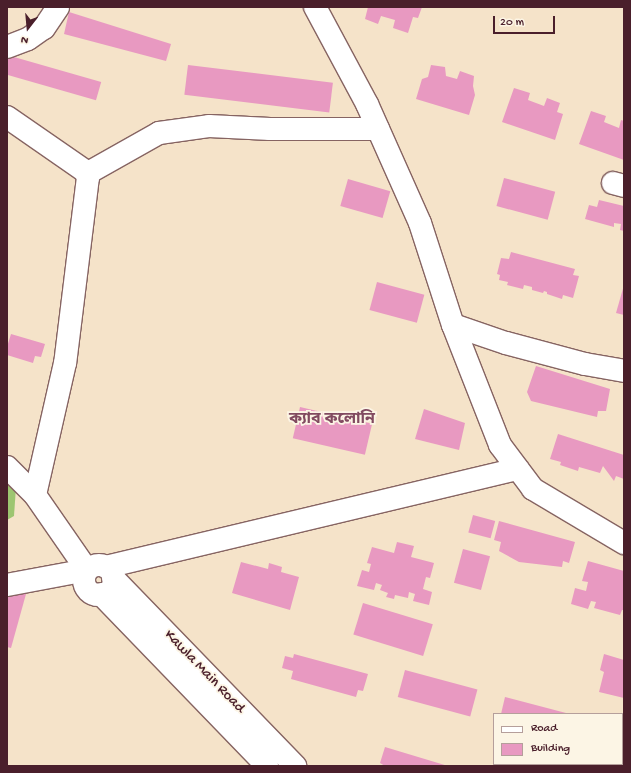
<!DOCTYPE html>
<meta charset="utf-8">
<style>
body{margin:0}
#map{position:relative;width:631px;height:773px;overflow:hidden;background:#f5e3c9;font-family:"Gochi Hand","Noto Sans Bengali",sans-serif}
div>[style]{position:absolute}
.green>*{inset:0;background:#9dc571}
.building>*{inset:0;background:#e899c1;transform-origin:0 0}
.roads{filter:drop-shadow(1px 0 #866462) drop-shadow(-1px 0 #866462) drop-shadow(0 1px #866462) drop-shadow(0 -1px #866462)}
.street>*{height:22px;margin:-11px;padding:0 11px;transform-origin:11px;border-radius:11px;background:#fff}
.secondary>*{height:22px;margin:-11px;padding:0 11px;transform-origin:11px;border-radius:11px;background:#fff}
.secondary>.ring{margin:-11px;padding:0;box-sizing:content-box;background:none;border:22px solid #fff;border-radius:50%}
span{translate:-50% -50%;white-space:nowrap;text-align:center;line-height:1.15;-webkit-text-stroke:3.5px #fcf5e5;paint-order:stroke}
.street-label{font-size:15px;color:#4a1f2b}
.neighbourhood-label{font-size:16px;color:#814a60;font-weight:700}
.frame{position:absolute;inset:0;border:8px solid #4a1f2b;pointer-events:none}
.legend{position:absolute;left:493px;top:713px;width:130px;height:52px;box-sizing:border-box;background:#fcf5e5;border:1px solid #b59f9b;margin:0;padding:5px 7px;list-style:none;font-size:12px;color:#4a1f2b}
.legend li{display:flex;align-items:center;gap:8px;height:20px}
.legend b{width:20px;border:1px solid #b59f9b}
.north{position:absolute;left:8px;top:8px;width:40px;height:40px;-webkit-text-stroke:3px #fcf5e5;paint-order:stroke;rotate:196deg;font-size:11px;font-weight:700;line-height:16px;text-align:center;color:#4a1f2b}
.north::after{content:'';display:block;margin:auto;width:14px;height:18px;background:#4a1f2b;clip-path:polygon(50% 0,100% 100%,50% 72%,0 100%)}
.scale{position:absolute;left:493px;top:16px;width:62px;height:18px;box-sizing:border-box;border:2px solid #4a1f2b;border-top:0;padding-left:5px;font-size:12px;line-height:14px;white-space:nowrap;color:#4a1f2b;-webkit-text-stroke:3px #fcf5e5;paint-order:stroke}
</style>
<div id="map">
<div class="green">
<div style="clip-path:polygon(7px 477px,16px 487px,14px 516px,7px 520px)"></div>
</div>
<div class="building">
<div style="clip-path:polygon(368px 7px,422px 7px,418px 18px,413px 17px,408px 33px,393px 28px,395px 20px,381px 16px,378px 24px,365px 19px)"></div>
<div style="clip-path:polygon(69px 12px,171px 44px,166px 61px,64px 34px)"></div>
<div style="left:7px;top:55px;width:98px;height:19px;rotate:16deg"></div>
<div style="left:188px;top:65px;width:146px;height:30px;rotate:7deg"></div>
<div style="clip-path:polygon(431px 65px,445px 67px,446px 76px,457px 79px,460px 71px,474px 76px,473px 86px,475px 95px,469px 115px,416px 99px,422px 79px,428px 77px)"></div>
<div style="clip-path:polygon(514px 88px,530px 93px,528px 100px,544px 106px,547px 98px,560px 103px,557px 112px,563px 114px,555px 140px,502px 122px)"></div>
<div style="clip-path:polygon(591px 111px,606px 116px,604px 122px,619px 128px,621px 120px,624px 121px,624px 160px,579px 144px)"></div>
<div style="left:504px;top:178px;width:53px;height:29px;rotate:15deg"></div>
<div style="left:348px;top:179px;width:44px;height:28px;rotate:16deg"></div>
<div style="clip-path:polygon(599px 200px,624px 206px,624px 231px,620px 230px,621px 224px,614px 223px,614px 227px,585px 219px,589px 205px,597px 207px)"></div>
<div style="clip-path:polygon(511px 252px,575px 269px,573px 275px,579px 276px,573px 298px,563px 295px,562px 299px,547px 294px,547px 292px,544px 291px,543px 293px,532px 290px,532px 287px,524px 285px,523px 289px,507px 285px,508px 282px,499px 280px,500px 275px,497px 274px,501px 258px,509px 259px)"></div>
<div style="left:377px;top:282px;width:49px;height:29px;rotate:15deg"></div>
<div style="clip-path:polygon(624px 285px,624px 315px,616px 313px)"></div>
<div style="clip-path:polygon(11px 334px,45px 344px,41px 357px,35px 356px,33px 363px,7px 355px,7px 347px)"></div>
<div style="clip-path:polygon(536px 366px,610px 389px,606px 411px,598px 411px,597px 417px,531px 401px,527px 392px)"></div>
<div style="left:300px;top:407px;width:74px;height:32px;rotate:13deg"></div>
<div style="clip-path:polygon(424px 409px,465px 423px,459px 450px,415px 439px)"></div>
<div style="clip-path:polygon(558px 434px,624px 455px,624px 479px,616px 476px,614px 481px,603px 466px,600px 473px,579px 467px,578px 471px,560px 465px,561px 462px,550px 459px)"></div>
<div style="left:473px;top:515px;width:23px;height:18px;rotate:15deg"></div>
<div style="clip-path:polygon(499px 521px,575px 542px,569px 563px,563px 561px,562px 567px,519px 562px,499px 551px,501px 542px,494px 540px)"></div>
<div style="clip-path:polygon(397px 542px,414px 546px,411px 557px,434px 563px,430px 578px,426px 577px,423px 589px,432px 592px,429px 605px,413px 601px,415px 594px,409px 592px,408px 598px,395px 595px,394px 599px,386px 597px,388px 593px,380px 590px,382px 585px,376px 583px,374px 590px,357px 586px,362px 570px,369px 572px,371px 564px,367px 563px,372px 547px,394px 553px)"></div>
<div style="left:463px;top:549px;width:28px;height:35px;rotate:15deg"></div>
<div style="clip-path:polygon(588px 561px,624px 571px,624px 610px,622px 610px,620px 615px,594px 608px,596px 602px,591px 601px,588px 609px,571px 604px,575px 588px,586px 591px,588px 582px,582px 581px)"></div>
<div style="clip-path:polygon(241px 562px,268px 569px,269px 563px,282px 567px,281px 572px,299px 577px,290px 610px,232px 593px)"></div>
<div style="clip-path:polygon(9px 589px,26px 594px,11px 648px,7px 647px,7px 594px)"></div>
<div style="left:363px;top:603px;width:73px;height:33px;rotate:17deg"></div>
<div style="clip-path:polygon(294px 654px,368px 674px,363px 691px,358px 690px,356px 697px,291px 679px,293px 671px,282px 668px,285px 656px,293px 658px)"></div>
<div style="clip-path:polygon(604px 654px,624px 660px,624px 698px,599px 692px,604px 672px,600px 670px)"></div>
<div style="left:405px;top:670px;width:75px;height:28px;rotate:15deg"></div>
<div style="clip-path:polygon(505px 697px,566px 713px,566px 714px,501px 714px)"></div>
<div style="clip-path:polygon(385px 747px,448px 766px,385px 766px,380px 763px)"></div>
<div style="clip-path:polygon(622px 749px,624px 750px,624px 766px,599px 766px,600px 764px,622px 764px)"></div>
</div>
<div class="roads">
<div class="street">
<div style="left:315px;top:7px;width:110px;rotate:61.8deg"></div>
<div style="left:367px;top:104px;width:130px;rotate:66deg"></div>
<div style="left:420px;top:223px;width:107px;rotate:72.1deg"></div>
<div style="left:453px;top:325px;width:129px;rotate:68.6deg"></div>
<div style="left:500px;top:445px;width:55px;rotate:53.1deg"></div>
<div style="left:533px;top:489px;width:106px;rotate:30.7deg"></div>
<div style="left:7px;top:47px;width:22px;rotate:-21deg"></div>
<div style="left:28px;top:39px;width:19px;rotate:-35deg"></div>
<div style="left:44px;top:28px;width:25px;rotate:-56deg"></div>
<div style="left:7px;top:117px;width:95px;rotate:34.7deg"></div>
<div style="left:85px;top:171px;width:7px;rotate:63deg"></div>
<div style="left:88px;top:177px;width:187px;rotate:97deg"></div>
<div style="left:65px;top:363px;width:135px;rotate:102.8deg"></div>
<div style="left:35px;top:495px;width:91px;rotate:55.3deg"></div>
<div style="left:87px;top:570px;width:81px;rotate:169.4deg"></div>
<div style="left:88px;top:173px;width:81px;rotate:-29.4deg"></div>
<div style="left:159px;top:133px;width:50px;rotate:-8deg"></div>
<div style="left:209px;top:126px;width:61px;rotate:2.8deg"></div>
<div style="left:270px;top:129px;width:108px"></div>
<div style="left:613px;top:183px;width:11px;rotate:15deg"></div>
<div style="left:453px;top:325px;width:56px;rotate:18.8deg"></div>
<div style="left:506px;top:343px;width:82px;rotate:14.9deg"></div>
<div style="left:585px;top:364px;width:40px;rotate:10deg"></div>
<div style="left:7px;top:467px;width:40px;rotate:45deg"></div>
<div style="left:106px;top:567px;width:423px;rotate:-13.4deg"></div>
</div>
<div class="secondary">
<div class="ring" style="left:84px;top:565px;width:8px;height:8px"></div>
<div style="left:113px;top:578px;width:262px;rotate:45.9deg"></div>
<div style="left:101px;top:594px;width:239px;rotate:46deg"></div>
</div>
</div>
<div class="street-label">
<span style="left:204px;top:672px;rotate:46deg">Kawla Main Road</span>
</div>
<div class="neighbourhood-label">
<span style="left:332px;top:421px">ক্যাব কলোনি</span>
</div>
<div class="frame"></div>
<ul class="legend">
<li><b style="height:5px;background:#fff"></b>Road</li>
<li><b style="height:11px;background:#e899c1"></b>Building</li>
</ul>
<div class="north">N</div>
<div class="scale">20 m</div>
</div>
